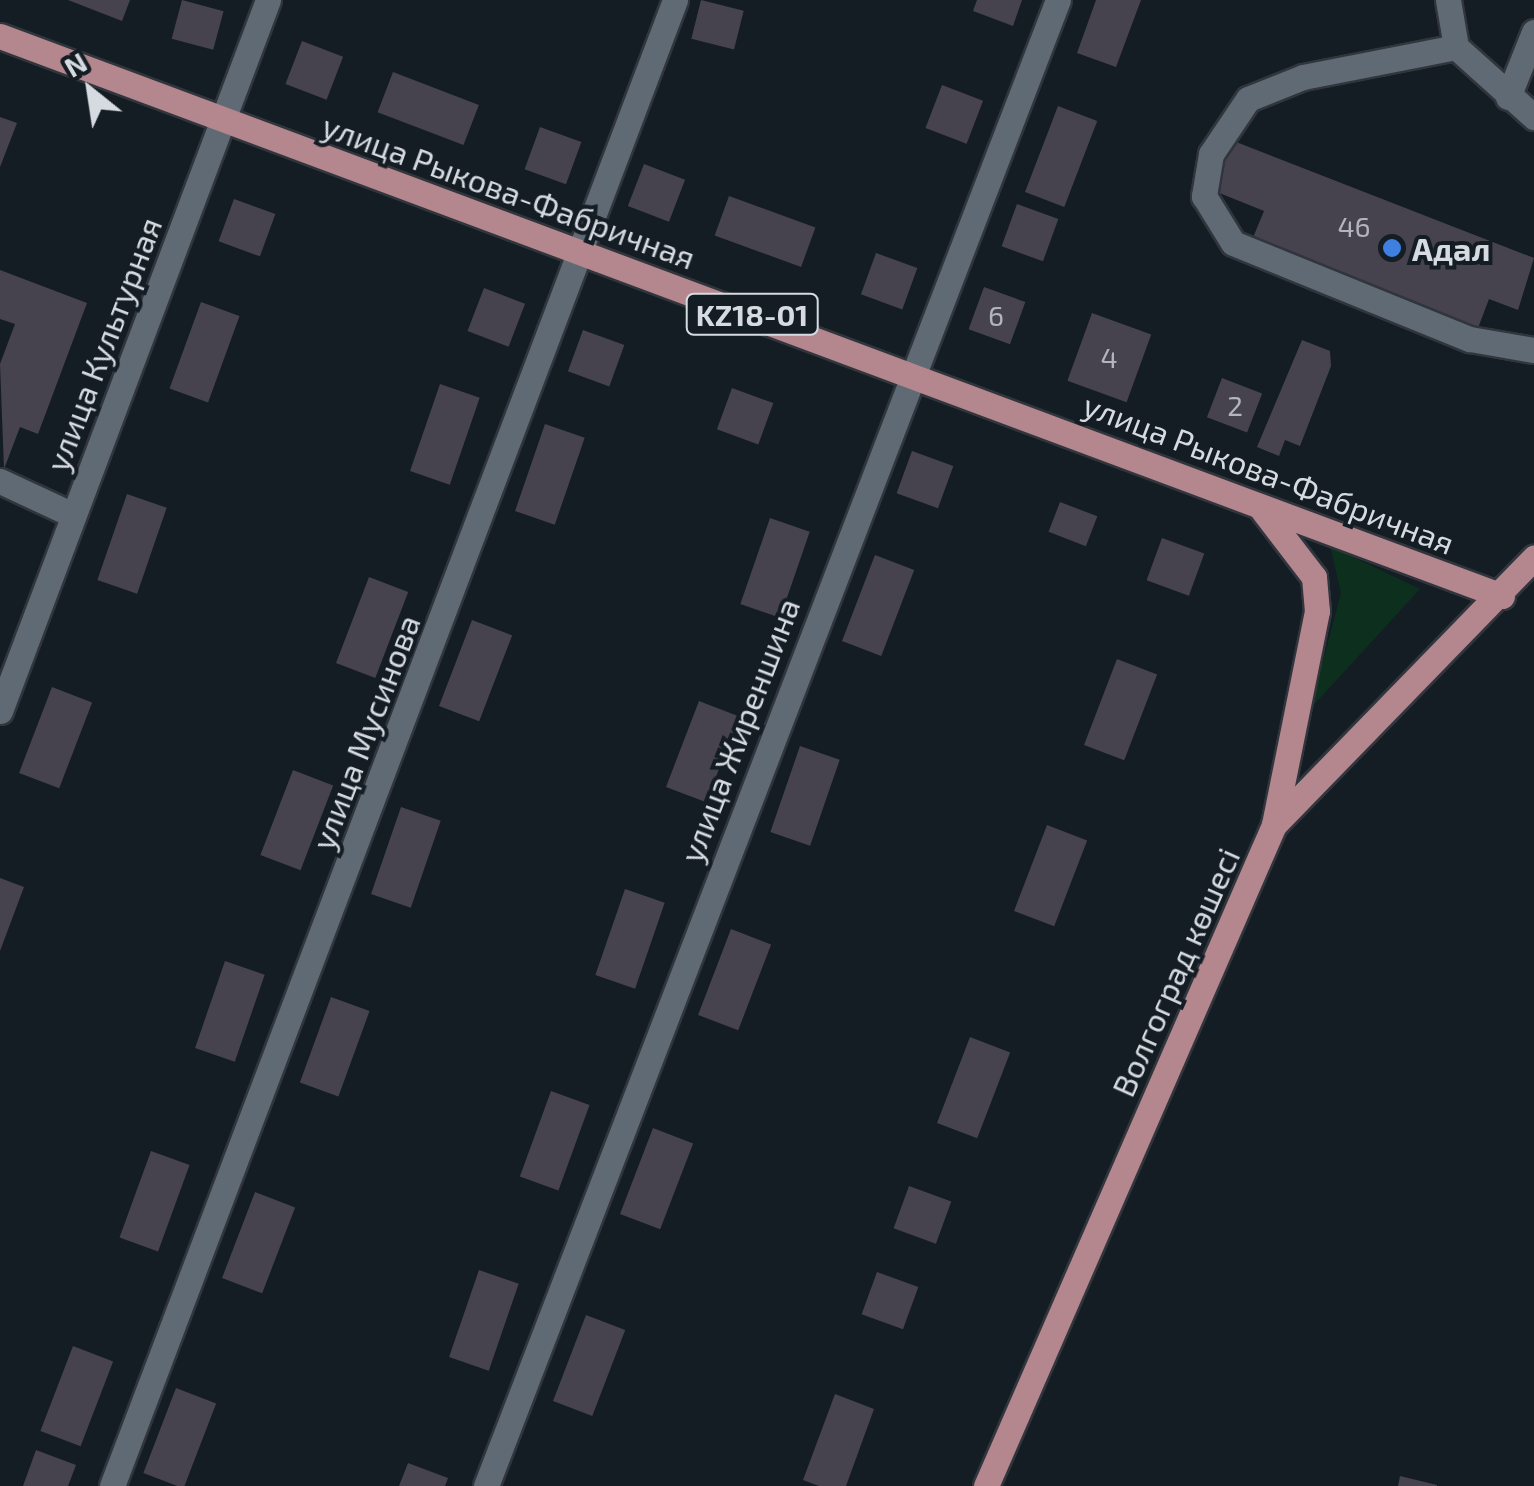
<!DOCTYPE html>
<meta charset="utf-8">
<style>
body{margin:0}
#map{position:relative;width:1534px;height:1486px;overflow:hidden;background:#141c24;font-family:"Exo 2",sans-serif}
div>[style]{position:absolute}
.green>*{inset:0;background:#0c301d}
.building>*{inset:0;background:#46434f;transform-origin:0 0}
.roads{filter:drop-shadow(2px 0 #31353c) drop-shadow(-2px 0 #31353c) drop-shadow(0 2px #31353c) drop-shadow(0 -2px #31353c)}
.minor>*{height:25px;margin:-12.5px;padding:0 12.5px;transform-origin:12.5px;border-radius:12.5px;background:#606a74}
.major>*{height:25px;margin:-12.5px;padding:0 12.5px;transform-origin:12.5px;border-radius:12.5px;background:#b4868e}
.dots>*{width:28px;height:28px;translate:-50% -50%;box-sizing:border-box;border:5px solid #141c24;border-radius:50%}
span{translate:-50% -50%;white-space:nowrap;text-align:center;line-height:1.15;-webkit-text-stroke:8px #141c24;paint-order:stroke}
.number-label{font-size:28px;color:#b2b5bc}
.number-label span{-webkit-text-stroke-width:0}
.shield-label span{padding:2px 8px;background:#141c24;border:2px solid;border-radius:8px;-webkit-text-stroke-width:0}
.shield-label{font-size:30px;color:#d6dbe1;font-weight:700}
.street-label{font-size:32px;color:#d6dbe1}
.poi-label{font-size:32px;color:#d6dbe1;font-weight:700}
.left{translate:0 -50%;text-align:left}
.north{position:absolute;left:40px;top:40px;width:100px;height:100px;-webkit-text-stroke:8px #141c24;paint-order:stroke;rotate:330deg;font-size:28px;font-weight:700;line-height:40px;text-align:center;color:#d6dbe1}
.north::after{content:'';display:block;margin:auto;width:35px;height:45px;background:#d6dbe1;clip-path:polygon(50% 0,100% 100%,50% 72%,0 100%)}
</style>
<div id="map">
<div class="green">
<div style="clip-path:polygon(1330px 546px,1420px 589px,1310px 709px,1341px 593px)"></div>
</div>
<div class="building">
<div style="clip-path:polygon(68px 0,130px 0,122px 21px)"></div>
<div style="left:182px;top:0;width:43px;height:40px;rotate:15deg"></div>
<div style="left:701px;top:0;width:44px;height:40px;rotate:14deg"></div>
<div style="clip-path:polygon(977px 0,1022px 0,1013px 26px,973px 11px)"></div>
<div style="clip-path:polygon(1096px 0,1141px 0,1116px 67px,1077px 53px)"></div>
<div style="left:302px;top:41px;width:44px;height:46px;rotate:21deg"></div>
<div style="left:393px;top:72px;width:92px;height:43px;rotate:21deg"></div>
<div style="left:942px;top:85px;width:44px;height:46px;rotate:21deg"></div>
<div style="left:1058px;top:106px;width:42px;height:92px;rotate:21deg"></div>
<div style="clip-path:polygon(0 117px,17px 123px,0 167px)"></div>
<div style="left:540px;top:127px;width:44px;height:45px;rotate:20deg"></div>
<div style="clip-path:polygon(1231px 140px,1534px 258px,1518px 310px,1489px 299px,1478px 328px,1252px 240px,1264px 211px,1212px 190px)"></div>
<div style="left:644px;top:164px;width:44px;height:45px;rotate:21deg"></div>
<div style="left:729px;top:196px;width:92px;height:42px;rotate:20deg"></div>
<div style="left:234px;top:199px;width:44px;height:45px;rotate:20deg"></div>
<div style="left:1017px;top:204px;width:44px;height:45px;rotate:20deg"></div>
<div style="left:876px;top:253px;width:44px;height:44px;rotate:20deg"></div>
<div style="clip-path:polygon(0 270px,87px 303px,38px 434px,20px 427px,4px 469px,0 364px,15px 324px,0 319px)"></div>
<div style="left:984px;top:287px;width:44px;height:45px;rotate:20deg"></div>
<div style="left:484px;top:288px;width:44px;height:46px;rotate:21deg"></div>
<div style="left:201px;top:302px;width:41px;height:92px;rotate:20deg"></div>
<div style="left:1092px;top:313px;width:63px;height:72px;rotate:20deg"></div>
<div style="left:583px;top:330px;width:44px;height:44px;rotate:20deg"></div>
<div style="clip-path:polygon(1302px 340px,1330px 351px,1331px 366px,1300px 446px,1285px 440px,1279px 456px,1257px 447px)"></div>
<div style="left:1222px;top:378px;width:43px;height:42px;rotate:21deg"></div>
<div style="left:440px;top:384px;width:42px;height:92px;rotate:19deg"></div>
<div style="left:732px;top:388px;width:44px;height:44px;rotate:20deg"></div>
<div style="left:545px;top:424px;width:42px;height:92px;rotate:19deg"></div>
<div style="left:912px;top:451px;width:44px;height:45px;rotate:20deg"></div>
<div style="left:127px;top:494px;width:42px;height:91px;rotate:19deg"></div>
<div style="left:1060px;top:502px;width:40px;height:32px;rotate:21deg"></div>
<div style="left:770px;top:518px;width:42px;height:91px;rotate:19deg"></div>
<div style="left:1162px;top:538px;width:45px;height:45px;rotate:20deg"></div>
<div style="left:875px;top:555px;width:42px;height:92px;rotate:21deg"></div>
<div style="left:369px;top:577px;width:42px;height:92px;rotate:21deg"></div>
<div style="left:472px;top:620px;width:43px;height:92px;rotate:21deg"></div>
<div style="left:1117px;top:659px;width:43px;height:92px;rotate:21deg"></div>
<div style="left:52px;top:687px;width:43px;height:92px;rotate:21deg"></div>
<div style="left:699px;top:701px;width:43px;height:92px;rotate:21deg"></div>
<div style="left:800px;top:746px;width:42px;height:91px;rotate:19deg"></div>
<div style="left:293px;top:770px;width:43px;height:91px;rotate:21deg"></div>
<div style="left:401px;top:807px;width:42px;height:92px;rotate:19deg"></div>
<div style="left:1047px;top:825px;width:43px;height:92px;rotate:21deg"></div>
<div style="clip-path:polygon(0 878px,24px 887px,0 951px)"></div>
<div style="left:625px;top:889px;width:42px;height:91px;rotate:19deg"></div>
<div style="left:731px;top:929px;width:43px;height:92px;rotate:21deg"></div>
<div style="left:225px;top:961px;width:42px;height:92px;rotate:19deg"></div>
<div style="left:331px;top:997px;width:41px;height:91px;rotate:20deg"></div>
<div style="left:970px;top:1037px;width:43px;height:92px;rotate:21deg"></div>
<div style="left:551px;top:1091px;width:41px;height:91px;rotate:20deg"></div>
<div style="left:653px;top:1128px;width:43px;height:92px;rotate:21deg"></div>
<div style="left:151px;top:1151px;width:41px;height:92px;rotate:20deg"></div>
<div style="left:909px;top:1186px;width:45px;height:45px;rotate:20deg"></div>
<div style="left:255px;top:1192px;width:43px;height:92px;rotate:21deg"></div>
<div style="left:479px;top:1270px;width:42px;height:92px;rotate:19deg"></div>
<div style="left:877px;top:1272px;width:44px;height:45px;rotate:20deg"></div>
<div style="left:586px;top:1315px;width:42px;height:92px;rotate:21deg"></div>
<div style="left:73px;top:1346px;width:43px;height:91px;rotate:21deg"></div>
<div style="left:176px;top:1388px;width:43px;height:91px;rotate:21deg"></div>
<div style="clip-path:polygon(835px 1394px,874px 1409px,846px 1486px,819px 1486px,803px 1480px)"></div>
<div style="clip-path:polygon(36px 1450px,76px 1465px,68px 1486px,23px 1486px)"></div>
<div style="clip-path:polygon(408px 1463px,448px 1478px,445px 1486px,399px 1486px)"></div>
<div style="clip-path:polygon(1400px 1476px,1437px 1485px,1437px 1486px,1398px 1486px)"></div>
</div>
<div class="roads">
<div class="minor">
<div style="left:1448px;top:0;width:48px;rotate:80.3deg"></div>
<div style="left:1456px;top:47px;width:105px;rotate:41.9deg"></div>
<div style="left:1456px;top:47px;width:156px;rotate:168.9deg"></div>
<div style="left:1303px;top:77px;width:59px;rotate:158.2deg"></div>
<div style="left:1248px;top:99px;width:66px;rotate:123.9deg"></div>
<div style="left:1211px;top:154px;width:43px;rotate:99.5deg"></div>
<div style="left:1204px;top:196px;width:55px;rotate:58.3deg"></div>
<div style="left:1233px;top:243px;width:256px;rotate:22.1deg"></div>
<div style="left:1470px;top:339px;width:65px;rotate:9.8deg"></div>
<div style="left:1508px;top:97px;width:70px;rotate:-68.2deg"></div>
<div style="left:0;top:481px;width:81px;rotate:25deg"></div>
<div style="left:0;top:711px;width:760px;rotate:-69.35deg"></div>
<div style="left:112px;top:1486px;width:1589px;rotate:-69.25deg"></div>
<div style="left:486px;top:1486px;width:1592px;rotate:-68.95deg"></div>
</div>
<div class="major">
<div style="left:0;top:36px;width:1603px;rotate:20.45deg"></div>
<div style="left:1261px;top:508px;width:87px;rotate:52.5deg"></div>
<div style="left:1314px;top:577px;width:34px;rotate:85deg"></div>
<div style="left:1317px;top:611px;width:218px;rotate:101.4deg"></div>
<div style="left:986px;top:1486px;width:721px;rotate:-66.46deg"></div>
<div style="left:1274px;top:825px;width:373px;rotate:-45.8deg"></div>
</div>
</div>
<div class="dots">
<div style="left:1392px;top:248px;background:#3f7fe0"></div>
</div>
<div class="number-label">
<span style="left:1354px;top:226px">46</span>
<span style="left:996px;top:315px">6</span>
<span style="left:1109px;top:357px">4</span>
<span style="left:1235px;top:405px">2</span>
</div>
<div class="shield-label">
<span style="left:752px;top:314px">KZ18-01</span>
</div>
<div class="street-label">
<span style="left:509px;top:191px;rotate:20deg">улица Рыкова-Фабричная</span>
<span style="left:103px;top:344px;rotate:-69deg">улица Культурная</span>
<span style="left:1269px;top:473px;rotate:21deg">улица Рыкова-Фабричная</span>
<span style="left:739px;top:730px;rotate:-69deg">улица Жиреншина</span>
<span style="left:365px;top:732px;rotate:-69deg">улица Мусинова</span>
<span style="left:1175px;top:972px;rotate:-66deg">Волгоград көшесі</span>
</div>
<div class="poi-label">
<span class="left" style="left:1412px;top:248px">Адал</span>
</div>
<div class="north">N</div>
</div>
